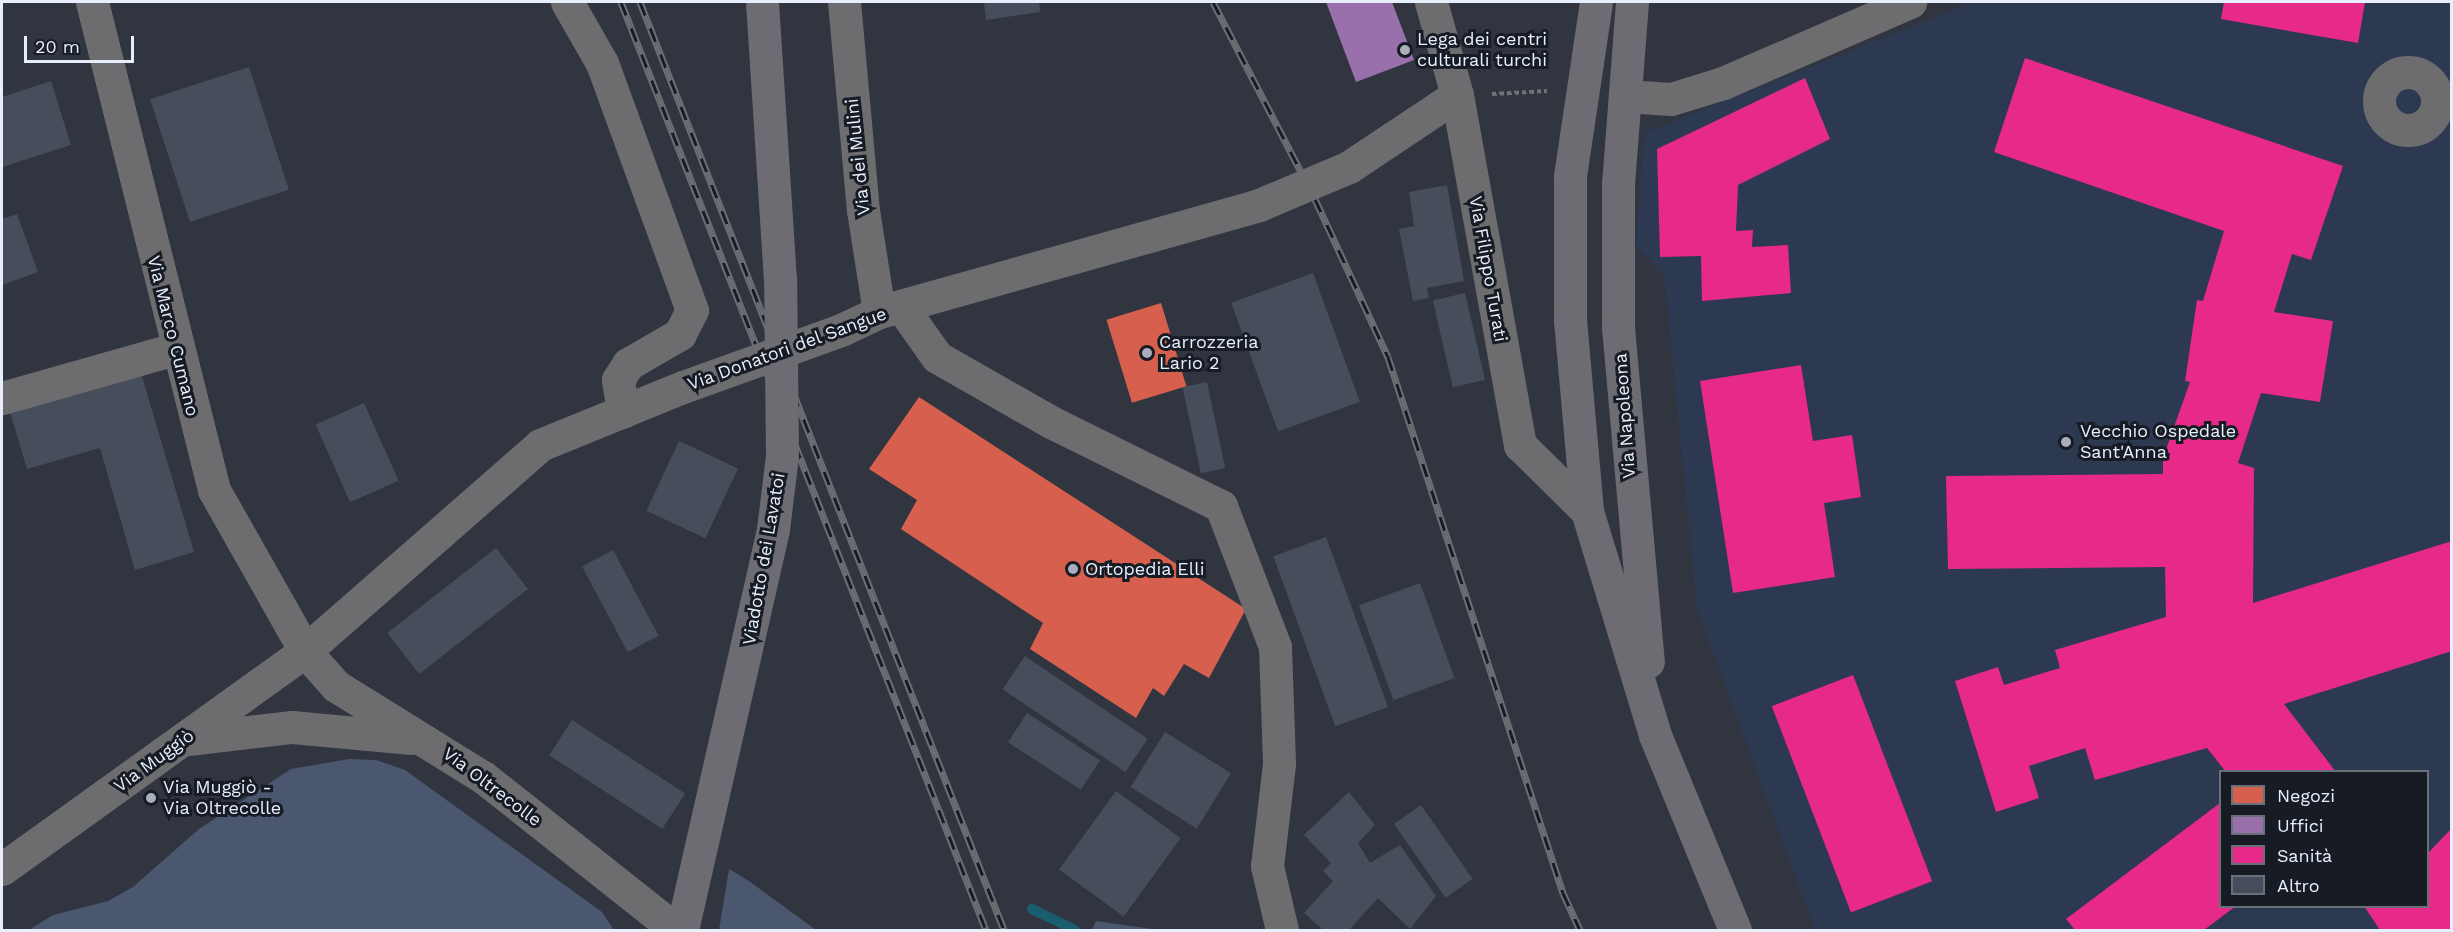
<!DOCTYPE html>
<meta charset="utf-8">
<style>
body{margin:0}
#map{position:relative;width:2453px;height:932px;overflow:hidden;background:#303540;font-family:"Work Sans",sans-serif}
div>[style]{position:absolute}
.built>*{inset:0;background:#2d3950}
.green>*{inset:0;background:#4a576e}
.shops>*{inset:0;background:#d6604d;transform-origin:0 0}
.offices>*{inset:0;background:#9970ab}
.health>*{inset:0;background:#e7298a;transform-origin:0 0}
.stream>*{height:10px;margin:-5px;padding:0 5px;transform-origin:5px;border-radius:5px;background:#1a5d6e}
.building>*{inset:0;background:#474e5b;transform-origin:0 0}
.path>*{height:4px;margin-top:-2px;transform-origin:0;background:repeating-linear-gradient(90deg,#717076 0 4.5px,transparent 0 7.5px)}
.minor>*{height:33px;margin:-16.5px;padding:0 16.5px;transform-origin:16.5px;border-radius:16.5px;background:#6d6c6f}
.minor>.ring{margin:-16.5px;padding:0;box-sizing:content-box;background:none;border:33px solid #6d6c6f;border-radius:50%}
.major>*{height:33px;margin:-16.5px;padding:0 16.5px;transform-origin:16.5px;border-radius:16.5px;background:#6d6c72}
.rail>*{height:7px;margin-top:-3.5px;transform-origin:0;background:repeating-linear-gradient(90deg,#161b24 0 14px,#6d6e73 0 28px);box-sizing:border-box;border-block:2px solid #6d6e73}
.minor-bridge>*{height:33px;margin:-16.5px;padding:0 16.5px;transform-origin:16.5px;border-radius:16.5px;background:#6d6c6f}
.major-bridge>*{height:33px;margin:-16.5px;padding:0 16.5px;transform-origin:16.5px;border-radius:16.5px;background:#6d6c72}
.dots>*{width:16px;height:16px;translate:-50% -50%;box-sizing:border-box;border:3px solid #161b24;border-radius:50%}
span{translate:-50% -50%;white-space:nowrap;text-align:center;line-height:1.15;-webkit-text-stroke:6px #161b24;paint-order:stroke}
.poi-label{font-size:18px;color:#e8effc}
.left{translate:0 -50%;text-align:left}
.street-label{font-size:18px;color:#e8effc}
.frame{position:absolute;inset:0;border:3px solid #e8effc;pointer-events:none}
.legend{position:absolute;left:2219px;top:770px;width:210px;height:138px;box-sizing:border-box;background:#161b24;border:2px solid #6a707a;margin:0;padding:8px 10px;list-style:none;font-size:18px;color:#e8effc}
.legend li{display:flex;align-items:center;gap:12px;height:30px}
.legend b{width:30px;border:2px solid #6a707a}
.scale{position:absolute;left:24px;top:36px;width:110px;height:27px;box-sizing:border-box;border:3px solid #e8effc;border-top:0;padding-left:8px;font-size:18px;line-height:21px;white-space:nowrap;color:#e8effc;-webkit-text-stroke:4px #161b24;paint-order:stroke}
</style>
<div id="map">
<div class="built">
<div style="clip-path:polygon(evenodd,1973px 2px,2451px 2px,2451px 930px,1815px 930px,1697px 609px,1664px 275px,1636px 246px,1644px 133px,1973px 2px,2220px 772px,2428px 772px,2428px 906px,2220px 906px,2220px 772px)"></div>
</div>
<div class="green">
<div style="clip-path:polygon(349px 759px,376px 760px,405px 770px,602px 912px,614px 930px,29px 930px,53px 915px,108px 901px,133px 887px,199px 829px,291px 769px)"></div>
<div style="clip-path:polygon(729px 869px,749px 881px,816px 930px,719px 930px)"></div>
<div style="clip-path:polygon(1096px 921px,1159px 930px,1092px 930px)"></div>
</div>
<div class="shops">
<div style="left:1161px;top:303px;width:87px;height:57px;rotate:73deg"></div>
<div style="clip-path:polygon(919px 397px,1246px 609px,1209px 678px,1184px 664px,1164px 696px,1153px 688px,1136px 718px,1030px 649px,1043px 623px,901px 529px,917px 500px,869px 469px)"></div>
</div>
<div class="offices">
<div style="clip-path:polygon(1326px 2px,1392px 2px,1414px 60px,1356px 82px)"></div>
</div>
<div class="health">
<div style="clip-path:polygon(2224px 2px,2365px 2px,2358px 43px,2221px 19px)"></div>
<div style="clip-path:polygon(2025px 58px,2343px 166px,2311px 260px,2292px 254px,2274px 312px,2333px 321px,2320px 402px,2261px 393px,2238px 463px,2254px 468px,2253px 603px,2452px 541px,2452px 651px,2284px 704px,2336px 772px,2226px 772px,2207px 748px,2095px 780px,2085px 748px,2029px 766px,2039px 798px,1996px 812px,1955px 681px,1998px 667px,2004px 685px,2060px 668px,2055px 650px,2166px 617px,2165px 567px,1948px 569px,1946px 476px,2163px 474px,2163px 458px,2190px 382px,2185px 381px,2197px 300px,2203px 301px,2224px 231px,1994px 152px)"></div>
<div style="clip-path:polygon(1805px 78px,1830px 139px,1738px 185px,1736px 231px,1753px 230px,1752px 247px,1788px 245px,1791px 293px,1702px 301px,1701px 256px,1660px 257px,1657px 149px)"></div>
<div style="clip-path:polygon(1801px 365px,1813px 441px,1852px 435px,1861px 497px,1824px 503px,1835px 577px,1733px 593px,1700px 381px)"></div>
<div style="left:1853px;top:675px;width:221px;height:87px;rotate:69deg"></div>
<div style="clip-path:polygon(2220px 803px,2220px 906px,2236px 906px,2204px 930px,2075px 930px,2066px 919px)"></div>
<div style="clip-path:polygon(2452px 828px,2452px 930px,2380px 930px,2364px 906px,2428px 906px,2428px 853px)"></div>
</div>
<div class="stream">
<div style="left:1032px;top:909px;width:48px;rotate:26deg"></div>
</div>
<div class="building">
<div style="clip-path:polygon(984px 2px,1039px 2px,1040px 12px,986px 20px)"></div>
<div style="left:249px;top:67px;width:129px;height:104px;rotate:72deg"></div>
<div style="clip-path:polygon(51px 81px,71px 145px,2px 167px,2px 97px)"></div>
<div style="clip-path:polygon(1447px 185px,1464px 281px,1427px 288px,1429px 298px,1413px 301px,1399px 229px,1414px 226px,1409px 192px)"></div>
<div style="clip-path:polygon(17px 214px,38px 272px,2px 285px,2px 219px)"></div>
<div style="left:1313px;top:273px;width:137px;height:87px;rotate:70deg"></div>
<div style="left:1465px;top:293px;width:89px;height:33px;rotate:77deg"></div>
<div style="clip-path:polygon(141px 373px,194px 552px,135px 570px,100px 448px,27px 469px,10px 412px)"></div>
<div style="left:1207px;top:382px;width:88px;height:25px;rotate:78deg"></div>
<div style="left:364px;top:403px;width:85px;height:53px;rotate:66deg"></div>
<div style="left:679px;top:441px;width:65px;height:77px;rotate:25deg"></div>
<div style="left:1326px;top:537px;width:181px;height:56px;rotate:70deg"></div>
<div style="left:496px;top:548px;width:52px;height:138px;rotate:52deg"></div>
<div style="left:613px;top:550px;width:97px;height:35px;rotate:62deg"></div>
<div style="left:1420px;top:583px;width:101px;height:65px;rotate:70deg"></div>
<div style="left:1025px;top:656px;width:148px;height:40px;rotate:34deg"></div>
<div style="left:1027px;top:713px;width:87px;height:35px;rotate:33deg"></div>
<div style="left:572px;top:720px;width:135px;height:42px;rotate:33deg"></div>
<div style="left:1165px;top:732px;width:78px;height:65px;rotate:32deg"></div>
<div style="left:1116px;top:791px;width:80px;height:97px;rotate:36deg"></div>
<div style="clip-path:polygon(1349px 792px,1375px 825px,1358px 843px,1370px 863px,1400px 845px,1436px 896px,1410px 929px,1378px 898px,1349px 930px,1323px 930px,1304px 913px,1333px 881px,1323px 871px,1331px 863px,1304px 835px)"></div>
<div style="left:1421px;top:805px;width:90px;height:33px;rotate:55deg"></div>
</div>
<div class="path">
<div style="left:1492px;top:94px;width:55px;rotate:-3.1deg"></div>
</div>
<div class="minor">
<div style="left:92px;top:2px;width:503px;rotate:75.96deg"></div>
<div style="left:214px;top:490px;width:185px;rotate:60.5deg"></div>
<div style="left:305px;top:651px;width:47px;rotate:48.5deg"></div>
<div style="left:336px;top:686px;width:173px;rotate:31.8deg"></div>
<div style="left:483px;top:777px;width:246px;rotate:38.4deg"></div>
<div style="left:567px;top:2px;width:70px;rotate:60.2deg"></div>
<div style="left:602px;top:63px;width:263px;rotate:70deg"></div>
<div style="left:692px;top:310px;width:27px;rotate:117deg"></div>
<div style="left:680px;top:334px;width:60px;rotate:150deg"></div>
<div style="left:628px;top:364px;width:19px;rotate:122deg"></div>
<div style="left:618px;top:380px;width:32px;rotate:81deg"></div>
<div style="left:844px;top:2px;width:209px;rotate:84.8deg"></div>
<div style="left:863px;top:210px;width:103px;rotate:81.1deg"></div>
<div style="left:1431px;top:2px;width:97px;rotate:74.4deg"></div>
<div style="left:1457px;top:95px;width:356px;rotate:79.8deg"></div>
<div style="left:1520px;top:445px;width:94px;rotate:44.6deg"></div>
<div class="ring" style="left:2379px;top:72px;width:25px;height:25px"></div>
<div style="left:1625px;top:96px;width:46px;rotate:3.7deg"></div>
<div style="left:1671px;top:99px;width:54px;rotate:-17.1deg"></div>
<div style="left:1723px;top:83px;width:204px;rotate:-23.4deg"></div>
<div style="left:1349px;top:167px;width:130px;rotate:-33.7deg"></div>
<div style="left:903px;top:309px;width:59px;rotate:54.7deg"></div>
<div style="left:937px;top:357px;width:131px;rotate:29.7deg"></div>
<div style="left:1051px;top:422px;width:190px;rotate:26.3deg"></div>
<div style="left:1221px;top:506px;width:151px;rotate:69deg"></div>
<div style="left:1275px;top:647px;width:117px;rotate:88deg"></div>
<div style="left:1279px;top:764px;width:103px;rotate:96.7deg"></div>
<div style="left:1267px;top:866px;width:66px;rotate:76.8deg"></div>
<div style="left:841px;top:330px;width:42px;rotate:-25.3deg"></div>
<div style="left:879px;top:312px;width:395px;rotate:-15.7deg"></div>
<div style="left:2px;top:398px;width:180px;rotate:-15.8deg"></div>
<div style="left:188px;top:739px;width:105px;rotate:-6.6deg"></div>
<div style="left:292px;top:727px;width:120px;rotate:5.3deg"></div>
<div style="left:2px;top:869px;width:373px;rotate:-35.7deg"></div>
<div style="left:305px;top:651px;width:313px;rotate:-41.2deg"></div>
<div style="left:540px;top:445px;width:154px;rotate:-22.1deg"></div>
</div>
<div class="major">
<div style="left:762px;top:2px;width:278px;rotate:86.3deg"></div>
<div style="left:1596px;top:2px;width:177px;rotate:98.5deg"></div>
<div style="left:1570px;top:177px;width:143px;rotate:90deg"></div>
<div style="left:1570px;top:320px;width:192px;rotate:84.9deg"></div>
<div style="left:1587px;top:511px;width:234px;rotate:73.1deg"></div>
<div style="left:1655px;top:735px;width:211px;rotate:67.7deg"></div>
<div style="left:1632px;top:2px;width:183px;rotate:94.4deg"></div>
<div style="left:1618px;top:184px;width:143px;rotate:90deg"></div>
<div style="left:1618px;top:327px;width:336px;rotate:84.9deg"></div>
</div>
<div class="rail">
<div style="left:621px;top:2px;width:997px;rotate:68.53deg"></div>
<div style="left:640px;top:2px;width:997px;rotate:68.58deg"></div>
<div style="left:1213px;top:2px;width:222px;rotate:62.6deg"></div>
<div style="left:1315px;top:199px;width:174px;rotate:65.2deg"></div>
<div style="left:1388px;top:357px;width:564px;rotate:71.92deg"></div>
<div style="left:1563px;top:893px;width:41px;rotate:65.3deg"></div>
</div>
<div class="minor-bridge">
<div style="left:1259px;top:205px;width:98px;rotate:-22.9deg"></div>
<div style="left:683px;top:387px;width:168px;rotate:-19.8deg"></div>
</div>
<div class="major-bridge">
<div style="left:682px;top:930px;width:411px;rotate:-77.2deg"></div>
<div style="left:773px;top:529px;width:74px;rotate:-83deg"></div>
<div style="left:782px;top:456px;width:177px;rotate:-90.6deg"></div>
</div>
<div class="dots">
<div style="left:1405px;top:50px;background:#a8aeba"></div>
<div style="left:1147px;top:353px;background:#a8aeba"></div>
<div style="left:2066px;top:442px;background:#a8aeba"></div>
<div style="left:1073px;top:569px;background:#a8aeba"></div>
<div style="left:151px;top:798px;background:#a8aeba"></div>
</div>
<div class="poi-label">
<span class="left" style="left:1417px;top:50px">Lega dei centri<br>culturali turchi</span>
<span class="left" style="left:1159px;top:353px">Carrozzeria<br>Lario 2</span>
<span class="left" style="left:2080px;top:442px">Vecchio Ospedale<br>Sant'Anna</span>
<span class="left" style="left:1085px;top:569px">Ortopedia Elli</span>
<span class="left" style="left:163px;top:798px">Via Muggiò -<br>Via Oltrecolle</span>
</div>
<div class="street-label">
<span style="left:858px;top:157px;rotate:-96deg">Via dei Mulini</span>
<span style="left:1488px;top:269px;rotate:80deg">Via Filippo Turati</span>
<span style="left:173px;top:336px;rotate:76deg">Via Marco Cumano</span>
<span style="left:787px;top:349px;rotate:-20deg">Via Donatori del Sangue</span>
<span style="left:1625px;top:416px;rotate:-94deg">Via Napoleona</span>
<span style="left:764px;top:559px;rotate:-80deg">Viadotto dei Lavatoi</span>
<span style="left:154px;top:761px;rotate:-36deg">Via Muggiò</span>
<span style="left:492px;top:787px;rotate:37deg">Via Oltrecolle</span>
</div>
<div class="frame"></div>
<ul class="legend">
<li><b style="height:16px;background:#d6604d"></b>Negozi</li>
<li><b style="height:16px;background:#9970ab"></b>Uffici</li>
<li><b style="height:16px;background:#e7298a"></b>Sanità</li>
<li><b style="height:16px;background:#474e5b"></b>Altro</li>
</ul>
<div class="scale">20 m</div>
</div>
